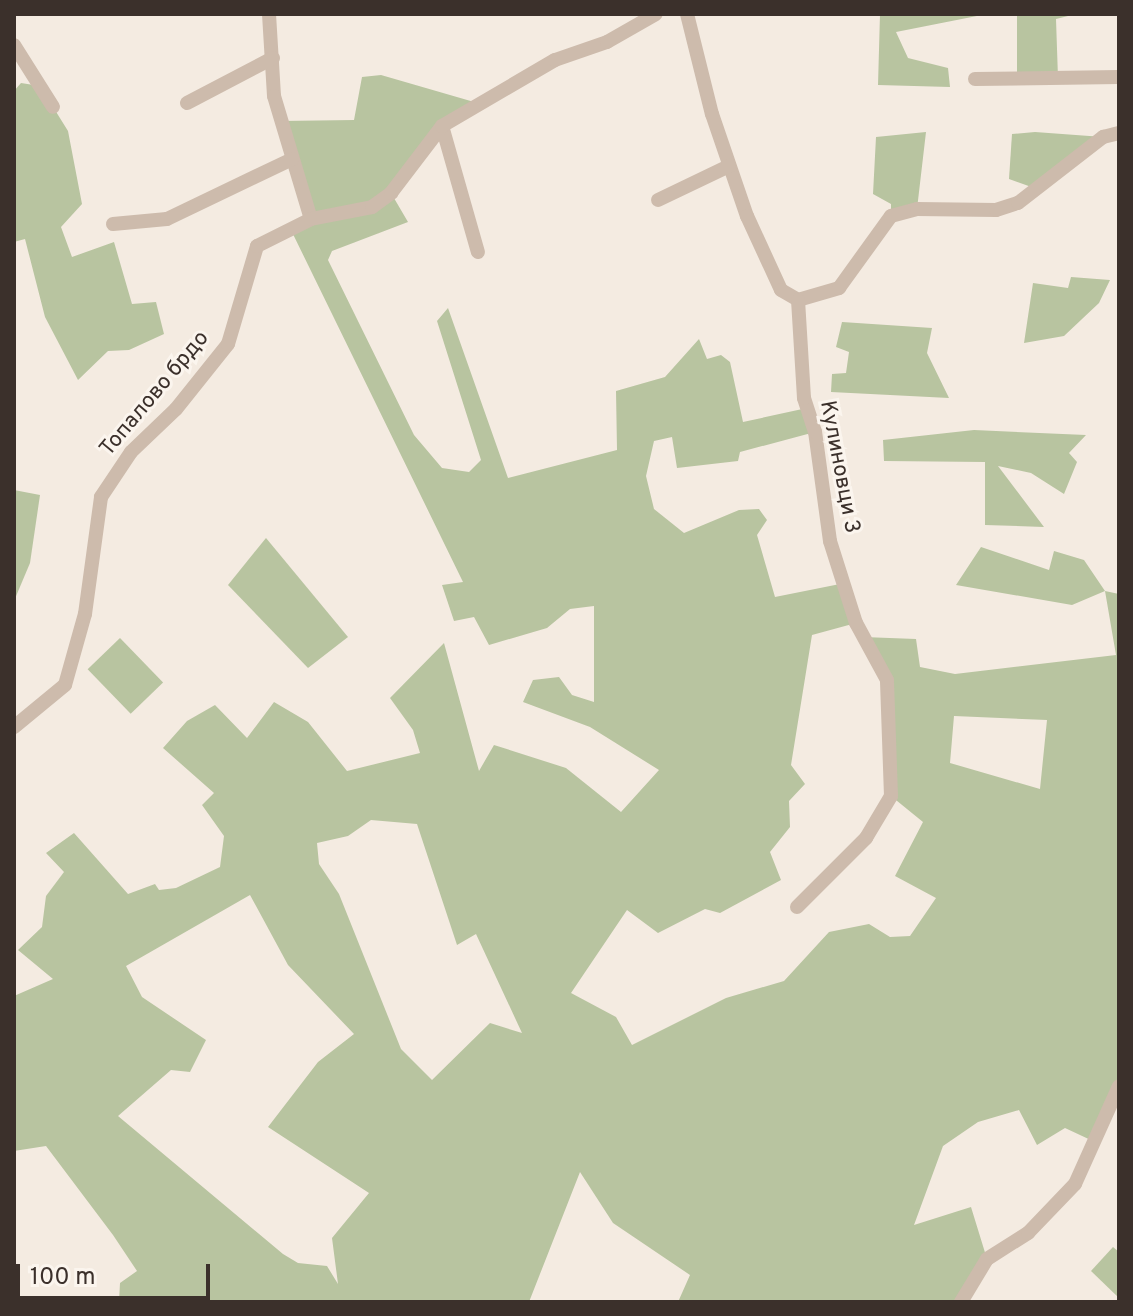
<!DOCTYPE html>
<meta charset="utf-8">
<style>
body{margin:0}
#map{position:relative;width:1133px;height:1316px;overflow:hidden;background:#f4ebe1;font-family:Overpass,sans-serif}
div>[style]{position:absolute}
.green>*{inset:0;background:#b8c4a0;transform-origin:0 0}
.street>*{height:14px;margin:-7px;padding:0 7px;transform-origin:7px;border-radius:7px;background:#cdbbac}
span{translate:-50% -50%;white-space:nowrap;text-align:center;line-height:1.15;-webkit-text-stroke:6px #fbf5ee;paint-order:stroke}
.street-label{font-size:22px;color:#3b302b}
.frame{position:absolute;inset:0;border:16px solid #3b302b;pointer-events:none}
.scale{position:absolute;left:16px;top:1264px;width:194px;height:36px;box-sizing:border-box;border:4px solid #3b302b;border-top:0;padding-left:10px;font-size:24px;line-height:28px;white-space:nowrap;color:#3b302b;-webkit-text-stroke:6px #fbf5ee;paint-order:stroke}
</style>
<div id="map">
<div class="green">
<div style="clip-path:polygon(880px 14px,987px 14px,896px 32px,908px 58px,948px 68px,950px 87px,878px 85px)"></div>
<div style="clip-path:polygon(1017px 14px,1076px 14px,1056px 19px,1058px 78px,1017px 78px)"></div>
<div style="clip-path:polygon(evenodd,381px 75px,481px 104px,442px 126px,391px 193px,408px 222px,332px 251px,328px 260px,414px 435px,442px 468px,469px 472px,481px 460px,437px 321px,448px 308px,508px 478px,617px 450px,616px 391px,665px 377px,699px 339px,707px 359px,721px 355px,730px 362px,743px 422px,807px 408px,815px 432px,740px 452px,738px 461px,677px 468px,672px 437px,654px 441px,646px 476px,654px 509px,684px 533px,739px 510px,759px 509px,767px 520px,757px 535px,775px 597px,845px 583px,856px 623px,812px 635px,791px 765px,805px 784px,789px 801px,790px 827px,770px 852px,781px 880px,720px 913px,705px 909px,658px 933px,627px 910px,571px 993px,616px 1017px,632px 1045px,726px 998px,784px 981px,829px 932px,869px 924px,890px 937px,910px 936px,936px 898px,895px 876px,923px 822px,891px 796px,887px 681px,863px 637px,916px 639px,920px 667px,955px 674px,1116px 655px,1105px 591px,1072px 605px,956px 585px,981px 547px,1049px 570px,1054px 551px,1084px 560px,1105px 591px,1119px 594px,1119px 1086px,1095px 1142px,1065px 1128px,1037px 1145px,1019px 1110px,978px 1122px,943px 1146px,914px 1225px,971px 1207px,987px 1259px,961px 1302px,678px 1302px,690px 1275px,613px 1223px,580px 1172px,529px 1302px,119px 1302px,120px 1283px,137px 1271px,113px 1235px,46px 1146px,14px 1151px,14px 996px,53px 979px,18px 950px,42px 927px,46px 896px,64px 872px,46px 853px,74px 833px,128px 894px,155px 884px,159px 890px,176px 888px,220px 867px,224px 836px,202px 805px,214px 793px,163px 748px,187px 721px,215px 705px,247px 738px,274px 702px,308px 722px,347px 771px,420px 753px,413px 730px,390px 698px,444px 643px,479px 771px,494px 745px,566px 768px,621px 812px,659px 770px,590px 727px,523px 702px,533px 680px,559px 677px,572px 695px,594px 702px,594px 606px,570px 609px,547px 628px,489px 645px,474px 617px,454px 621px,442px 585px,463px 582px,290px 228px,311px 220px,281px 121px,354px 120px,362px 77px,381px 75px,954px 716px,1047px 720px,1040px 789px,950px 763px,954px 716px,381px 75px,371px 820px,417px 824px,457px 945px,476px 934px,522px 1033px,490px 1023px,432px 1080px,401px 1049px,339px 894px,319px 864px,317px 843px,348px 836px,371px 820px,381px 75px,250px 895px,288px 965px,354px 1034px,318px 1062px,268px 1127px,369px 1193px,332px 1238px,338px 1284px,327px 1266px,298px 1263px,283px 1254px,118px 1116px,171px 1070px,190px 1072px,206px 1040px,142px 997px,126px 966px,250px 895px)"></div>
<div style="clip-path:polygon(21px 83px,40px 86px,68px 131px,82px 204px,61px 227px,72px 257px,114px 242px,132px 304px,156px 302px,164px 334px,129px 350px,108px 351px,78px 380px,45px 317px,25px 239px,14px 242px,14px 91px)"></div>
<div style="clip-path:polygon(926px 132px,917px 209px,891px 216px,891px 204px,873px 194px,876px 137px)"></div>
<div style="clip-path:polygon(1012px 134px,1035px 132px,1103px 137px,1037px 189px,1009px 179px)"></div>
<div style="clip-path:polygon(1071px 277px,1110px 280px,1099px 303px,1064px 336px,1024px 343px,1033px 283px,1068px 288px)"></div>
<div style="clip-path:polygon(842px 322px,932px 328px,927px 353px,949px 398px,831px 392px,832px 374px,846px 373px,849px 352px,836px 347px)"></div>
<div style="clip-path:polygon(974px 430px,1086px 435px,1069px 453px,1077px 462px,1064px 494px,1031px 473px,998px 466px,1044px 527px,985px 525px,985px 462px,884px 461px,883px 440px)"></div>
<div style="clip-path:polygon(14px 490px,40px 495px,30px 563px,14px 601px)"></div>
<div style="clip-path:polygon(266px 538px,348px 637px,308px 668px,228px 585px)"></div>
<div style="left:120px;top:638px;width:62px;height:45px;rotate:46deg"></div>
<div style="clip-path:polygon(1113px 1247px,1119px 1252px,1119px 1298px,1091px 1271px)"></div>
</div>
<div class="street">
<div style="left:269px;top:14px;width:82px;rotate:86.5deg"></div>
<div style="left:274px;top:96px;width:128px;rotate:73.3deg"></div>
<div style="left:687px;top:14px;width:103px;rotate:76deg"></div>
<div style="left:712px;top:114px;width:108px;rotate:71.1deg"></div>
<div style="left:747px;top:216px;width:81px;rotate:65.3deg"></div>
<div style="left:781px;top:290px;width:20px;rotate:30deg"></div>
<div style="left:14px;top:45px;width:73px;rotate:57.8deg"></div>
<div style="left:975px;top:79px;width:144px;rotate:-0.8deg"></div>
<div style="left:187px;top:103px;width:97px;rotate:-27.6deg"></div>
<div style="left:442px;top:126px;width:131px;rotate:74.1deg"></div>
<div style="left:658px;top:200px;width:79px;rotate:-25.6deg"></div>
<div style="left:113px;top:224px;width:54px;rotate:-5.3deg"></div>
<div style="left:167px;top:219px;width:139px;rotate:-25.6deg"></div>
<div style="left:798px;top:300px;width:43px;rotate:-16.3deg"></div>
<div style="left:839px;top:288px;width:89px;rotate:-54.2deg"></div>
<div style="left:891px;top:216px;width:27px;rotate:-15deg"></div>
<div style="left:917px;top:209px;width:79px;rotate:0.7deg"></div>
<div style="left:996px;top:210px;width:23px;rotate:-18deg"></div>
<div style="left:1018px;top:203px;width:108px;rotate:-37.8deg"></div>
<div style="left:1103px;top:137px;width:16px;rotate:-14deg"></div>
<div style="left:14px;top:727px;width:66px;rotate:-39.5deg"></div>
<div style="left:65px;top:685px;width:74px;rotate:-74.3deg"></div>
<div style="left:85px;top:614px;width:118px;rotate:-82.2deg"></div>
<div style="left:101px;top:497px;width:54px;rotate:-56.3deg"></div>
<div style="left:131px;top:452px;width:62px;rotate:-43.7deg"></div>
<div style="left:176px;top:409px;width:83px;rotate:-51.3deg"></div>
<div style="left:228px;top:344px;width:102px;rotate:-73.5deg"></div>
<div style="left:257px;top:246px;width:60px;rotate:-26.6deg"></div>
<div style="left:311px;top:219px;width:62px;rotate:-11.1deg"></div>
<div style="left:372px;top:207px;width:24px;rotate:-36deg"></div>
<div style="left:391px;top:193px;width:84px;rotate:-52.7deg"></div>
<div style="left:442px;top:126px;width:131px;rotate:-30.3deg"></div>
<div style="left:555px;top:60px;width:55px;rotate:-19.1deg"></div>
<div style="left:607px;top:42px;width:56px;rotate:-29.7deg"></div>
<div style="left:797px;top:907px;width:98px;rotate:-45deg"></div>
<div style="left:866px;top:838px;width:49px;rotate:-59.2deg"></div>
<div style="left:891px;top:796px;width:116px;rotate:-92deg"></div>
<div style="left:887px;top:680px;width:65px;rotate:-118.5deg"></div>
<div style="left:856px;top:623px;width:86px;rotate:-107.6deg"></div>
<div style="left:830px;top:541px;width:110px;rotate:-97.8deg"></div>
<div style="left:815px;top:432px;width:36px;rotate:-108deg"></div>
<div style="left:804px;top:398px;width:98px;rotate:-93.5deg"></div>
<div style="left:961px;top:1302px;width:50px;rotate:-58.8deg"></div>
<div style="left:987px;top:1259px;width:49px;rotate:-32.4deg"></div>
<div style="left:1028px;top:1233px;width:68px;rotate:-46.2deg"></div>
<div style="left:1075px;top:1184px;width:107px;rotate:-65.8deg"></div>
</div>
<div class="street-label">
<span style="left:155px;top:394px;rotate:-50deg">Топалово брдо</span>
<span style="left:839px;top:467px;rotate:79deg">Кулиновци 3</span>
</div>
<div class="frame"></div>
<div class="scale">100 m</div>
</div>
